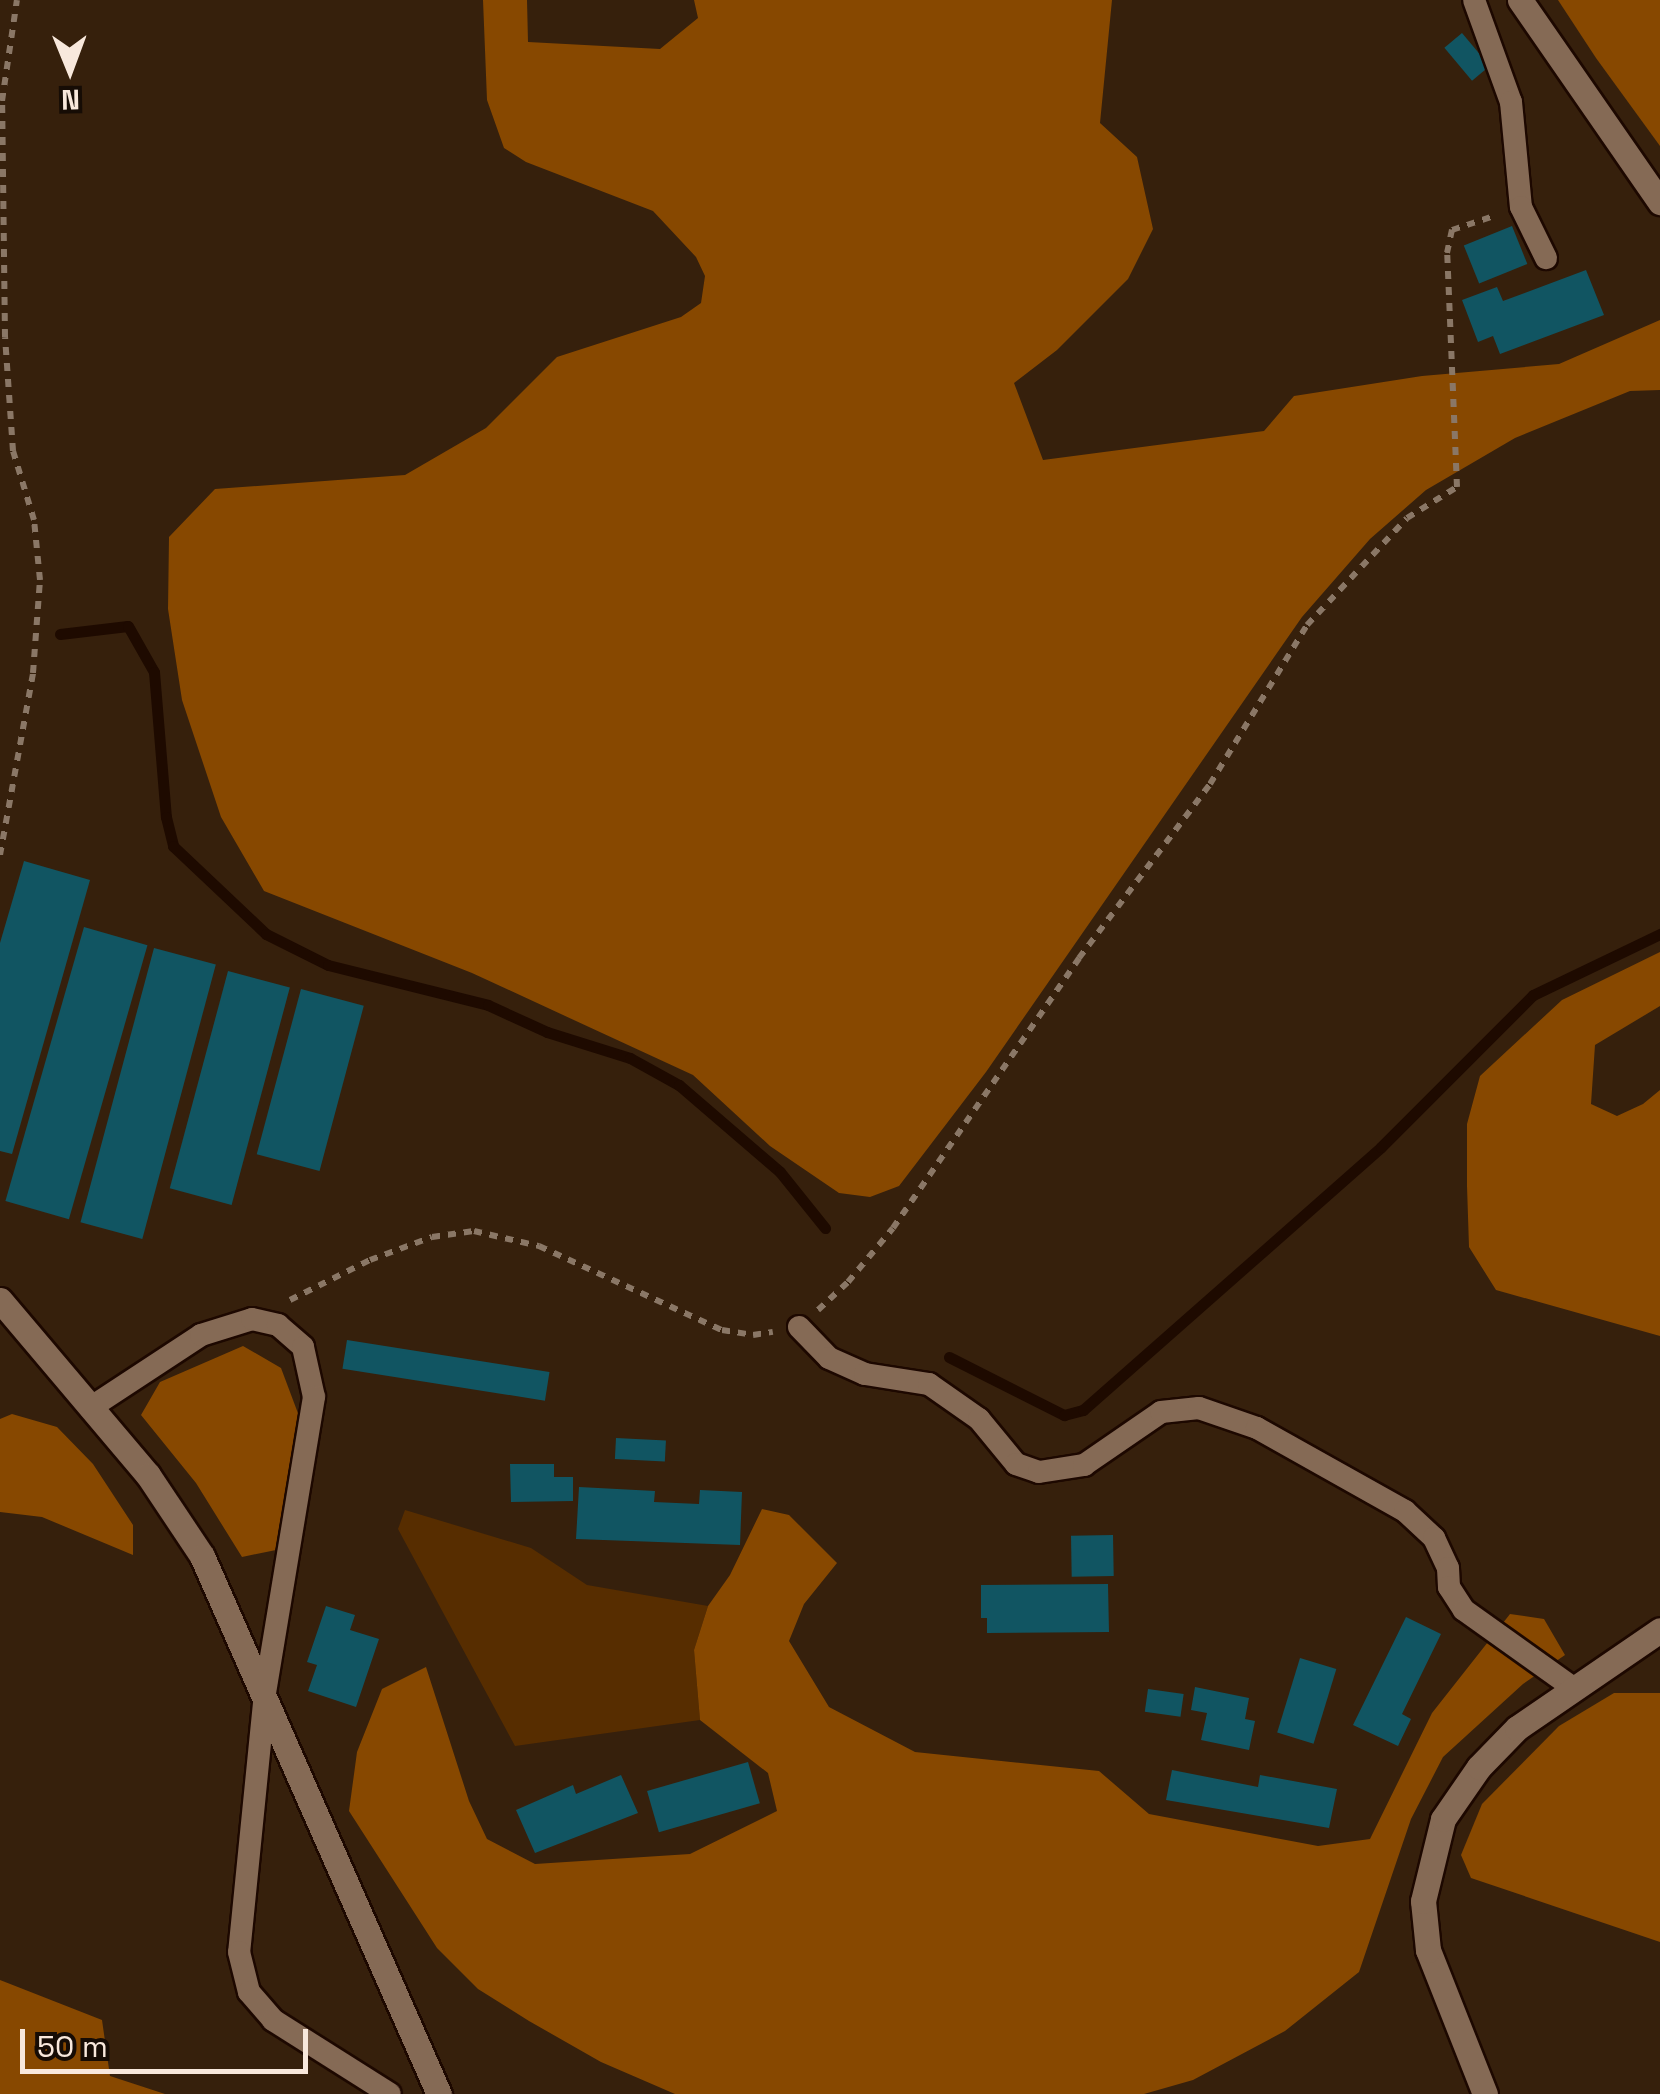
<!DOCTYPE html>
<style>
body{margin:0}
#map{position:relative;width:1660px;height:2094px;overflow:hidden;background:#36200c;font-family:"Space Grotesk",sans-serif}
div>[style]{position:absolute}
.green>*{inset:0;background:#572d00}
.forest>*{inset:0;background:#874800}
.stream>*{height:11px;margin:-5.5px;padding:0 5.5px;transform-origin:5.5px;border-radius:5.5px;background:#1e0a00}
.building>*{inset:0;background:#115562;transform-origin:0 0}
.path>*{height:6px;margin-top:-3px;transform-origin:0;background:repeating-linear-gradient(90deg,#8a7766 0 8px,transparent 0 16px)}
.roads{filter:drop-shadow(2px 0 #1d0800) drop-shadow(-2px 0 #1d0800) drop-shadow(0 2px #1d0800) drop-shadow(0 -2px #1d0800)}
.service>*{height:22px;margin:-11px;padding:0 11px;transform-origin:11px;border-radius:11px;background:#856a55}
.minor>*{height:25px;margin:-12.5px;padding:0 12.5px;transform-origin:12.5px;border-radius:12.5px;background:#856a55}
.tertiary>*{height:25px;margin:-12.5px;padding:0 12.5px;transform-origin:12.5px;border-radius:12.5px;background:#856a55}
span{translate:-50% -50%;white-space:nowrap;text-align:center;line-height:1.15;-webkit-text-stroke:8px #160c05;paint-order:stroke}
.north{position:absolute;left:20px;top:20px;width:100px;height:100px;-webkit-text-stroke:8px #160c05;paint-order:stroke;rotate:179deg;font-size:28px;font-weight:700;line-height:40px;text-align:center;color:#f8e8dc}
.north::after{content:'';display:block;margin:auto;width:35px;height:45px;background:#f8e8dc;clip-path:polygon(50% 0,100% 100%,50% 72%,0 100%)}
.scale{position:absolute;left:20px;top:2029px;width:288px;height:45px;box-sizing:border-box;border:5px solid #f8e8dc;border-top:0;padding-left:12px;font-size:30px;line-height:35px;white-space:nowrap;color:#f8e8dc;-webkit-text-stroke:8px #160c05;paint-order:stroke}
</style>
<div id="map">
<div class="green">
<div style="clip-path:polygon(405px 1510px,531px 1548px,587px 1585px,708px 1606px,694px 1650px,700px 1720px,515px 1746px,398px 1529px)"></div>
</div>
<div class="forest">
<div style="clip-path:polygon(483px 0,527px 0,528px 42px,660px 49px,698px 18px,694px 0,1112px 0,1100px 123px,1137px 157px,1153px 229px,1128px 279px,1057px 350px,1014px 383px,1043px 460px,1264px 431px,1294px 396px,1422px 376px,1559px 364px,1660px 320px,1660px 390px,1630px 391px,1515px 438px,1426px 490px,1370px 539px,1302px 617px,986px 1072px,899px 1186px,870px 1197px,839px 1193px,770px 1146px,693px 1075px,472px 973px,264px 891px,221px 817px,182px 700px,168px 609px,169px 537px,215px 489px,405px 475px,486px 428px,557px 357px,681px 317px,701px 303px,705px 276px,696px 257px,653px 211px,526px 162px,504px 148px,487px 100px)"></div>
<div style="clip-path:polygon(1558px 0,1660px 0,1660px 146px,1596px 58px)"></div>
<div style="clip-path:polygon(1660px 952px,1660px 1006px,1595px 1045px,1591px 1104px,1617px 1116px,1643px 1104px,1660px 1090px,1660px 1336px,1496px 1290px,1469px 1247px,1467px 1186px,1467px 1124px,1480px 1076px,1562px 1000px)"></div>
<div style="clip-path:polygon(243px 1346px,281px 1368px,299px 1416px,276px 1550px,242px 1557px,196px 1483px,141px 1415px,160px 1382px)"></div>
<div style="clip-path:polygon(12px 1414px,57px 1427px,93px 1464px,133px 1525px,133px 1555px,42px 1517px,0 1512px,0 1419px)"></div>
<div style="clip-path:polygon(762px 1509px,789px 1515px,837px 1563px,804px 1604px,789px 1641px,829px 1707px,915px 1752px,1099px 1771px,1149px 1814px,1318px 1846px,1370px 1839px,1432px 1713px,1510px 1614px,1544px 1619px,1565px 1655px,1523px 1684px,1443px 1757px,1411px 1819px,1359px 1972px,1285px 2031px,1193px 2080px,1144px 2094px,675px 2094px,601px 2062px,529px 2021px,478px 1989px,437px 1948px,349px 1811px,357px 1752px,382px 1689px,426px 1667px,469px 1801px,487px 1839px,535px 1864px,690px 1854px,777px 1811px,768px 1773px,700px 1720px,694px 1650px,708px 1606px,730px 1575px)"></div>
<div style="clip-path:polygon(1614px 1693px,1660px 1693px,1660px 1942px,1471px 1878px,1461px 1855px,1482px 1804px,1559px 1726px)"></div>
<div style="clip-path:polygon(0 1980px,102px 2020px,110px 2076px,165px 2094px,0 2094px)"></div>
</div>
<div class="stream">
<div style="left:60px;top:634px;width:68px;rotate:-6.7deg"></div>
<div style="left:128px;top:626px;width:53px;rotate:60.5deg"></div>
<div style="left:154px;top:672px;width:145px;rotate:85.3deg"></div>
<div style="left:166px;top:817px;width:30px;rotate:76deg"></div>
<div style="left:173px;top:846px;width:128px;rotate:43.4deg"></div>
<div style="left:266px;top:934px;width:69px;rotate:26.6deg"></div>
<div style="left:328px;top:965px;width:165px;rotate:14deg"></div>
<div style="left:488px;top:1005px;width:65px;rotate:24.6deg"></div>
<div style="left:547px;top:1032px;width:87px;rotate:17.4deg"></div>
<div style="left:630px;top:1058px;width:56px;rotate:28.9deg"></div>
<div style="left:679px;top:1085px;width:133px;rotate:40.7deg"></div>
<div style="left:780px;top:1172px;width:72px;rotate:51.2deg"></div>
<div style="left:949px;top:1357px;width:129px;rotate:26.8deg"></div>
<div style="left:1064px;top:1415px;width:20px;rotate:-15deg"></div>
<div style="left:1083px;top:1410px;width:397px;rotate:-41.4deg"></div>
<div style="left:1381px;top:1147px;width:215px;rotate:-45deg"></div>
<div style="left:1533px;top:995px;width:141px;rotate:-25.7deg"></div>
</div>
<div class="building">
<div style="left:1462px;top:33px;width:43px;height:23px;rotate:50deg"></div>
<div style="left:1512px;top:226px;width:41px;height:52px;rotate:68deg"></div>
<div style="clip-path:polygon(1586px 270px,1604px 315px,1500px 354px,1493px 336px,1478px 342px,1462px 300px,1497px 287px,1503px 301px)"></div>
<div style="clip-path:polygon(24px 861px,90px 880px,12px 1154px,0 1151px,0 943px)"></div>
<div style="left:84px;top:927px;width:66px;height:285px;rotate:16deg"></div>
<div style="left:154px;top:948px;width:64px;height:284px;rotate:15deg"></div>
<div style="left:228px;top:971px;width:64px;height:225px;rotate:15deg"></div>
<div style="left:301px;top:989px;width:65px;height:171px;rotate:15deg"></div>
<div style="left:347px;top:1340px;width:205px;height:29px;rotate:9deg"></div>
<div style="left:616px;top:1438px;width:50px;height:21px;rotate:3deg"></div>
<div style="clip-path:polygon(510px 1464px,554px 1464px,554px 1477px,573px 1477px,573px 1501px,511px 1502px)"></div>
<div style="clip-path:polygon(579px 1487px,655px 1491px,654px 1502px,699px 1504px,700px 1490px,742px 1492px,740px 1545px,576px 1539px)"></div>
<div style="left:1113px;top:1535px;width:41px;height:42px;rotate:89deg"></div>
<div style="clip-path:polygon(1108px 1584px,1109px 1632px,987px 1633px,987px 1618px,981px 1618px,981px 1585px)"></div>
<div style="clip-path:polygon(326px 1606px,355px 1615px,350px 1630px,379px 1639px,356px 1707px,308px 1691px,317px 1665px,307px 1662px)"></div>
<div style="clip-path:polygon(1406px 1617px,1441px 1634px,1402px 1714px,1411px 1719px,1398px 1746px,1353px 1725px)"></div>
<div style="left:1300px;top:1658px;width:38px;height:78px;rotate:17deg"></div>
<div style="clip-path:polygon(1195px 1687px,1249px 1698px,1245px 1719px,1255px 1721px,1249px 1750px,1201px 1740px,1207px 1713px,1191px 1710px)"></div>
<div style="left:1148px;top:1689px;width:36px;height:23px;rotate:8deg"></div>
<div style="left:748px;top:1762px;width:43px;height:105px;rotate:74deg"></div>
<div style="clip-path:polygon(1172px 1770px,1258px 1787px,1260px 1775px,1337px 1789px,1329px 1828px,1166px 1800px)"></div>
<div style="clip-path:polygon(621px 1775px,638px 1813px,535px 1853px,516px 1810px,573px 1785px,576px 1794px)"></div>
</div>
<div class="path">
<div style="left:0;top:855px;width:185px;rotate:-79.7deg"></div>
<div style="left:33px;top:673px;width:93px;rotate:-85.7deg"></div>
<div style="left:40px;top:580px;width:60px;rotate:-95.7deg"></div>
<div style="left:34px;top:520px;width:72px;rotate:-106.9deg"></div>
<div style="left:13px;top:451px;width:114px;rotate:-94deg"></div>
<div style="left:5px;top:337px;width:236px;rotate:-90.7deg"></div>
<div style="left:2px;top:101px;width:102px;rotate:-81.6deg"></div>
<div style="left:290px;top:1300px;width:89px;rotate:-26.6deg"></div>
<div style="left:370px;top:1260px;width:66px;rotate:-20.4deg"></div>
<div style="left:432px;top:1237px;width:42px;rotate:-8.1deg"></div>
<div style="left:474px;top:1231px;width:67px;rotate:13deg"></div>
<div style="left:539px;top:1246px;width:201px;rotate:24.7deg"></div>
<div style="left:722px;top:1330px;width:31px;rotate:9deg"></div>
<div style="left:753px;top:1335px;width:20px;rotate:-9deg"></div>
<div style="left:818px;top:1310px;width:41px;rotate:-43deg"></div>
<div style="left:848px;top:1282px;width:70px;rotate:-50.2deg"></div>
<div style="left:893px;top:1228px;width:328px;rotate:-55.4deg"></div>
<div style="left:1079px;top:958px;width:218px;rotate:-53deg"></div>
<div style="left:1210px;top:784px;width:186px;rotate:-58.6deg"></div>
<div style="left:1307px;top:625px;width:146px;rotate:-46.9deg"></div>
<div style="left:1407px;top:518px;width:59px;rotate:-31.8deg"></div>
<div style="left:1457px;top:487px;width:234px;rotate:-92.4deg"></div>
<div style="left:1447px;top:253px;width:24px;rotate:-78deg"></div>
<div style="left:1452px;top:230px;width:47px;rotate:-18.4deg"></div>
</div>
<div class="roads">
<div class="service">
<div style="left:1474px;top:0;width:109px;rotate:70.1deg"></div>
<div style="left:1511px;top:102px;width:105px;rotate:84.6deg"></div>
<div style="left:1521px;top:207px;width:57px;rotate:63.9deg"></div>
<div style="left:799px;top:1327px;width:43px;rotate:45.9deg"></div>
<div style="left:829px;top:1358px;width:39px;rotate:24deg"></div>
<div style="left:865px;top:1374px;width:65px;rotate:8.9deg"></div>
<div style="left:929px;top:1384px;width:61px;rotate:35deg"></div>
<div style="left:979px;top:1419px;width:58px;rotate:50.6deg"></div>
<div style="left:1016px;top:1464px;width:24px;rotate:19deg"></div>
<div style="left:1039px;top:1472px;width:46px;rotate:-8.8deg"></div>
<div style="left:1084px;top:1465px;width:93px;rotate:-34.5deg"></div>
<div style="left:1161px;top:1412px;width:38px;rotate:-6deg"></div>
<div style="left:1199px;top:1408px;width:61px;rotate:19deg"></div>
<div style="left:1257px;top:1428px;width:170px;rotate:29.3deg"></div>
<div style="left:1405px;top:1511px;width:40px;rotate:43deg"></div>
<div style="left:1434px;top:1538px;width:33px;rotate:65deg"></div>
<div style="left:1448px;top:1568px;width:19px;rotate:87deg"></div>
<div style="left:1449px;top:1587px;width:27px;rotate:57deg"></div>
<div style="left:1464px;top:1610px;width:133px;rotate:35.5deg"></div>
<div style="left:90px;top:1408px;width:133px;rotate:-33.3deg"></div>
<div style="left:201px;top:1335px;width:53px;rotate:-17.4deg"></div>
<div style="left:252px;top:1319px;width:27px;rotate:13deg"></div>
<div style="left:278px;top:1325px;width:33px;rotate:41deg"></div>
<div style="left:303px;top:1347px;width:51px;rotate:77.6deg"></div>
<div style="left:314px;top:1397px;width:300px;rotate:99.4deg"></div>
<div style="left:265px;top:1693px;width:260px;rotate:95.7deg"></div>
<div style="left:239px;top:1952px;width:41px;rotate:76deg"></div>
<div style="left:249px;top:1992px;width:37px;rotate:49deg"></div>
<div style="left:273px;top:2020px;width:138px;rotate:32.3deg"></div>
</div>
<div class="minor">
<div style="left:1520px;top:0;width:246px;rotate:55.3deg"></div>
<div style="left:1485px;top:2094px;width:155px;rotate:-111.6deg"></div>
<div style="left:1428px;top:1950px;width:49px;rotate:-95.8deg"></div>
<div style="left:1423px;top:1901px;width:84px;rotate:-76.3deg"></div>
<div style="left:1443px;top:1819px;width:63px;rotate:-55.3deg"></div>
<div style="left:1479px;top:1767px;width:54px;rotate:-45.7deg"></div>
<div style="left:1517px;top:1728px;width:173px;rotate:-34.4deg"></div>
</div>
<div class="tertiary">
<div style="left:0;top:1300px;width:229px;rotate:49.8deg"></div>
<div style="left:148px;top:1475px;width:97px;rotate:56.3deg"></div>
<div style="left:202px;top:1556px;width:588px;rotate:66.23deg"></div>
</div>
</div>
<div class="north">N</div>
<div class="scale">50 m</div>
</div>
